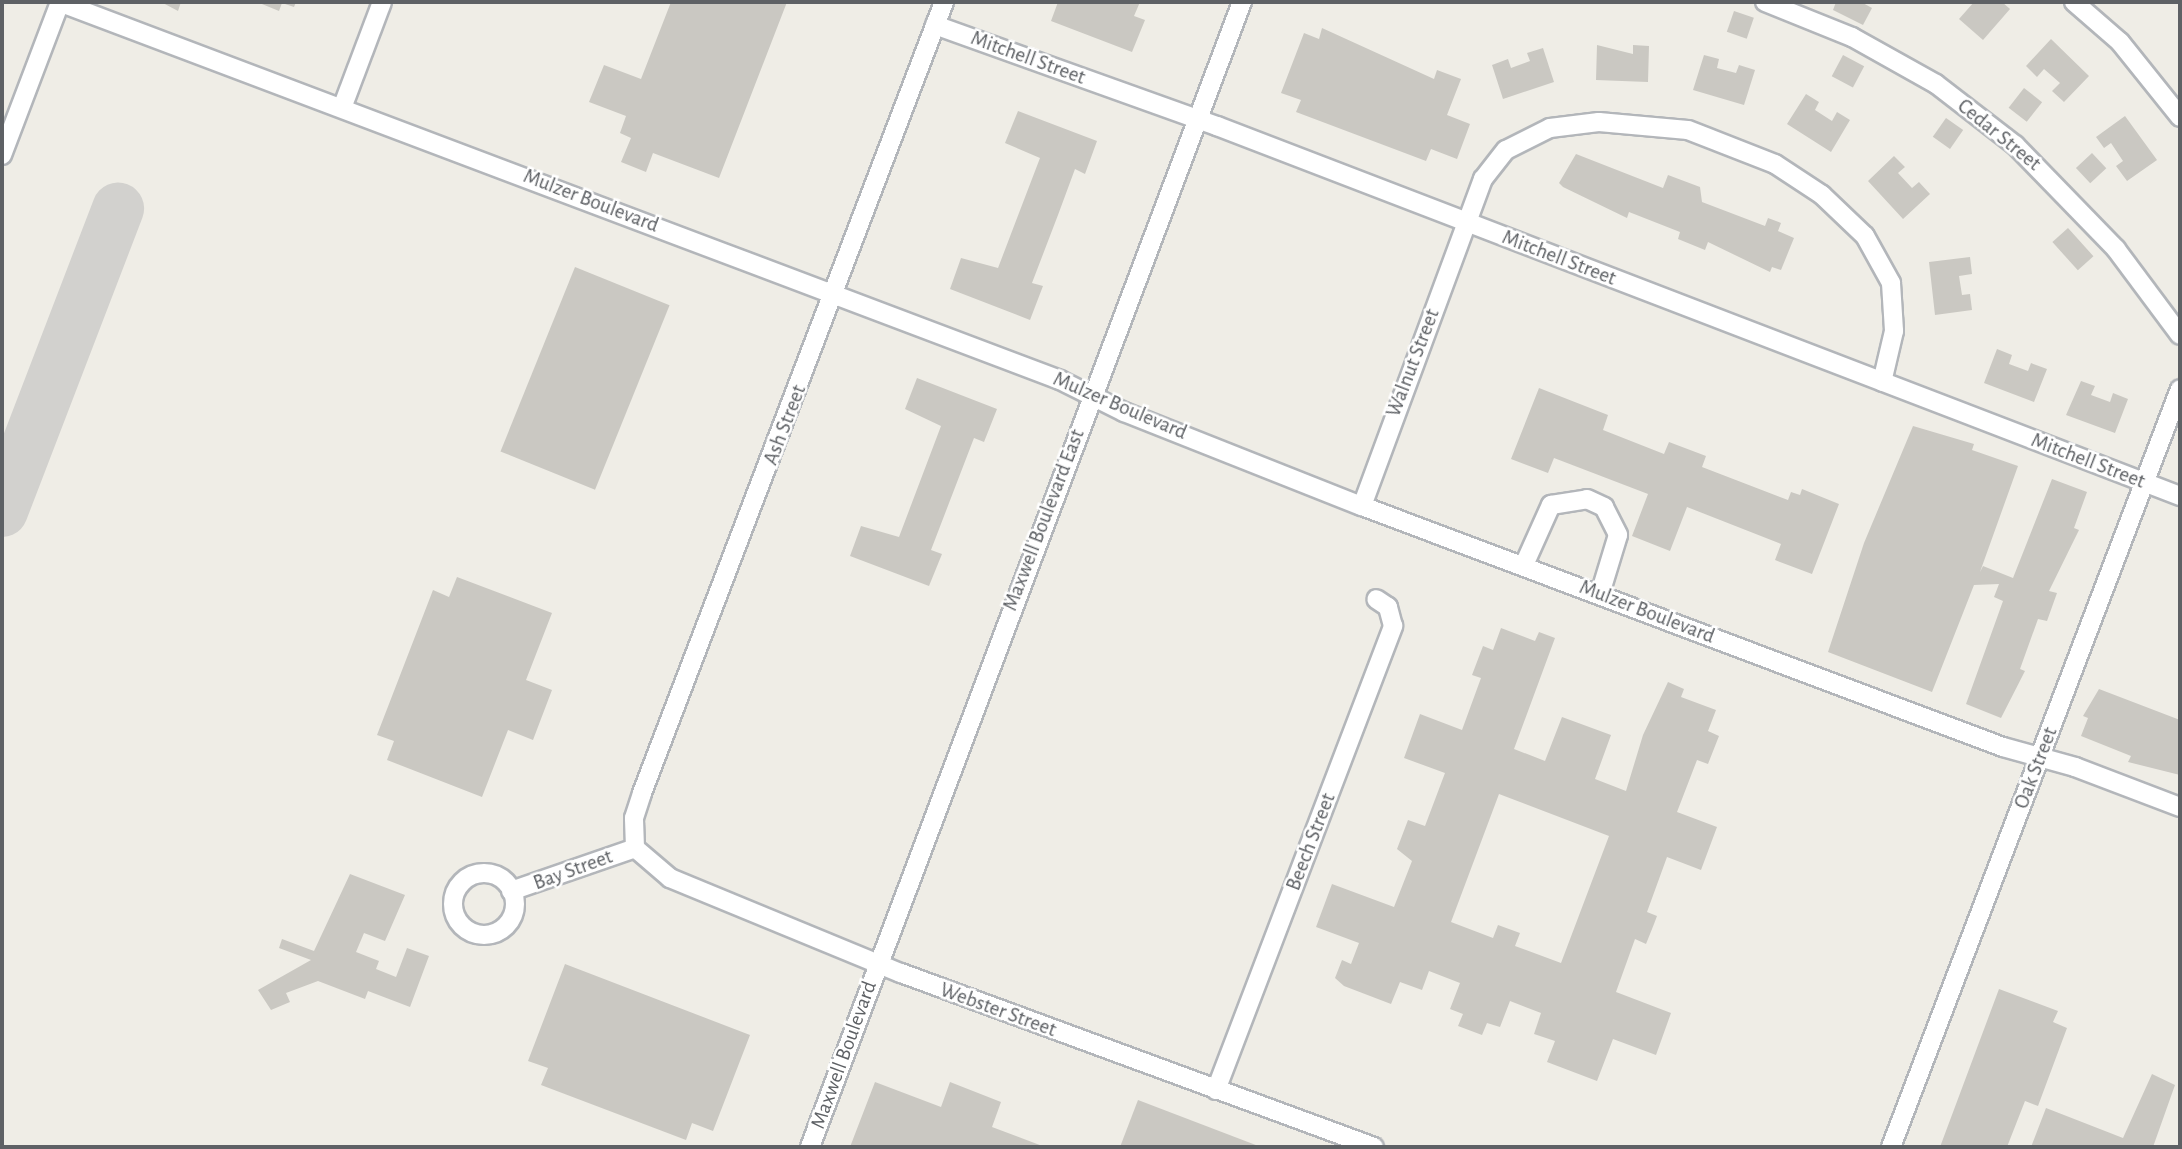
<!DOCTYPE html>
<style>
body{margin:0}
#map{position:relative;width:2182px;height:1149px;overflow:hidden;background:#efede6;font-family:"Alegreya Sans",sans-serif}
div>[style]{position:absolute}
.taxiway>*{height:52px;margin:-26px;padding:0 26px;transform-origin:26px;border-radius:26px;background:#d2d1ce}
.building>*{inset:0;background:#cac8c2;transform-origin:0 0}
.roads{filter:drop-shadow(2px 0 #b3b6ba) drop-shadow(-2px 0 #b3b6ba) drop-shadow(0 2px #b3b6ba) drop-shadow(0 -2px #b3b6ba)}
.minor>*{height:18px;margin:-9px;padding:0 9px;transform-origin:9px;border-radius:9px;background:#fff}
.minor>.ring{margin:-9px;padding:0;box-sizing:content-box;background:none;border:18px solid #fff;border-radius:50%}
span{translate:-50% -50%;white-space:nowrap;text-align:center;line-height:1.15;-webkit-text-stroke:5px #fff;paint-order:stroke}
.street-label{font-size:21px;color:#5e6165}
.frame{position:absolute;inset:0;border:4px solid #5e6165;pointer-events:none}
</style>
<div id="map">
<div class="taxiway">
<div style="left:2px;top:511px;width:324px;rotate:-69deg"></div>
</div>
<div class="building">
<div style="clip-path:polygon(161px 2px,181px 2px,178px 11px)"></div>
<div style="clip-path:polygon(257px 2px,296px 2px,294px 7px,282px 3px,279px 11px)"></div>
<div style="clip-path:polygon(671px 2px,787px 2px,719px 178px,653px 153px,646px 172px,621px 162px,631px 138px,620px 133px,626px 116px,589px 102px,604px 65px,641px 79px)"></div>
<div style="clip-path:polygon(1058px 2px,1140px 2px,1134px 16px,1145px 20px,1132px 52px,1051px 21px)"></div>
<div style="clip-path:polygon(1836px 2px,1861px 2px,1872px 8px,1863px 25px,1833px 10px)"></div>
<div style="clip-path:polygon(1974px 2px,2002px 2px,2010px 9px,1983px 40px,1959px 19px)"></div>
<div style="left:1734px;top:11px;width:21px;height:22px;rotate:19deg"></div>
<div style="clip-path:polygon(1322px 28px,1434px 79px,1437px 70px,1461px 79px,1447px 115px,1470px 124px,1457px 159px,1431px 149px,1426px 161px,1296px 112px,1301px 100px,1281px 93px,1304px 33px,1319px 39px)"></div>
<div style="clip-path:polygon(2051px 39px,2089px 76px,2064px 102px,2052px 91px,2060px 83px,2044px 69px,2037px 77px,2026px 66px)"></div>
<div style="clip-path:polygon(1597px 45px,1633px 54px,1633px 45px,1649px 46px,1648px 82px,1596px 80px)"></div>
<div style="clip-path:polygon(1543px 48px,1554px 82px,1503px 99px,1492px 65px,1508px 59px,1511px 68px,1530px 61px,1527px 53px)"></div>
<div style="clip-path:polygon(1704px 55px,1719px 59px,1717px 68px,1736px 73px,1739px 65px,1755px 70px,1744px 105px,1693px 90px)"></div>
<div style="left:1843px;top:55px;width:24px;height:24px;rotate:28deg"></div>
<div style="left:2024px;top:88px;width:23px;height:25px;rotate:38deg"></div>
<div style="clip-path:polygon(1806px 94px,1819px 102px,1815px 110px,1832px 121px,1837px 112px,1850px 120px,1831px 152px,1787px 124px)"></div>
<div style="clip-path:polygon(1018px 111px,1097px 141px,1085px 174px,1075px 169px,1058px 215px,1032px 283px,1043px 286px,1030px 320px,950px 289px,961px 258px,998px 268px,1040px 158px,1005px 143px)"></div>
<div style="clip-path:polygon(2125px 116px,2157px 160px,2127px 181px,2116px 166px,2123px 161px,2111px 143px,2104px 148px,2096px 137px)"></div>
<div style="left:1946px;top:118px;width:21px;height:23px;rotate:35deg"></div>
<div style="left:2092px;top:153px;width:21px;height:22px;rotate:47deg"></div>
<div style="clip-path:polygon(1576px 154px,1663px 188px,1668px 175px,1700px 187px,1702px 202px,1765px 226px,1768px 218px,1781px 223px,1778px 231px,1794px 238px,1781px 270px,1772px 267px,1770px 272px,1708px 242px,1705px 250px,1678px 239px,1680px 232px,1629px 212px,1627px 218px,1563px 187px,1559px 183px)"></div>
<div style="clip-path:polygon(1894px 156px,1905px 167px,1898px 173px,1912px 188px,1919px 182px,1930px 194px,1903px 219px,1868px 181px)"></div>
<div style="left:2068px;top:228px;width:38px;height:21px;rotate:48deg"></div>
<div style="clip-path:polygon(1970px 257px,1972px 274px,1959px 276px,1962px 295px,1970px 294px,1972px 310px,1935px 315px,1929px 262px)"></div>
<div style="left:575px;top:267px;width:102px;height:199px;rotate:22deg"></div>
<div style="clip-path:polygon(1997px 349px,2012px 355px,2009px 364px,2028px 371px,2031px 363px,2047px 369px,2034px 402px,1984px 383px)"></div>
<div style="clip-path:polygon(917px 378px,997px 409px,984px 442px,974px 438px,931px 550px,942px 554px,929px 586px,850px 556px,861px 526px,899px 537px,941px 426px,905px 409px)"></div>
<div style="clip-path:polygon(2081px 381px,2095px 386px,2091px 395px,2110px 402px,2113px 393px,2128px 399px,2115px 433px,2066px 415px)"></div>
<div style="clip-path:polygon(1539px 388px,1608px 415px,1603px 430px,1664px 454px,1669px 442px,1706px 456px,1702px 467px,1788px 500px,1791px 492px,1800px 495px,1802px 489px,1839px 504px,1812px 574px,1775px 560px,1781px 544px,1687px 507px,1670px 551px,1632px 536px,1648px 494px,1554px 458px,1548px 473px,1511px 459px)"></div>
<div style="clip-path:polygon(1913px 426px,1974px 444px,1972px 450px,2018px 466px,1980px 572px,1983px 566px,2013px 578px,2052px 479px,2087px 492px,2074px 528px,2079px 530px,2049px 591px,2057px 593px,2047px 621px,2038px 619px,2020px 669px,2025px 671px,2001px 718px,1966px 704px,2003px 601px,1994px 597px,1999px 584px,1974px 585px,1932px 692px,1828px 652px,1864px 543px)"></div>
<div style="clip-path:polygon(457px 577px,552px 613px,526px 680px,552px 690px,533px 740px,508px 730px,482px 797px,387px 760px,394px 741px,377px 735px,433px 590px,449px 597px)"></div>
<div style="clip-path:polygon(evenodd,1501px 628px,1535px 641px,1539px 632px,1555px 638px,1514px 749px,1545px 761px,1562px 717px,1611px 735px,1595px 779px,1626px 791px,1643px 735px,1668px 682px,1684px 689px,1681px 697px,1716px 710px,1708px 731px,1719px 736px,1708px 764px,1697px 760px,1677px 812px,1717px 827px,1701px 870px,1667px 857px,1647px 912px,1657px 916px,1654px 924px,1646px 944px,1635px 939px,1616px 992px,1671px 1013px,1656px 1055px,1613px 1039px,1597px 1081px,1547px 1062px,1555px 1041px,1534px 1034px,1541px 1013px,1510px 1001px,1500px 1027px,1487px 1023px,1482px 1035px,1458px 1026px,1463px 1014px,1450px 1009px,1460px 983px,1429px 971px,1422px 990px,1400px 982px,1391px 1004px,1344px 986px,1335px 978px,1342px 960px,1351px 964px,1359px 943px,1316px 927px,1332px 884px,1394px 907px,1412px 861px,1397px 849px,1408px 820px,1425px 826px,1445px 773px,1404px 758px,1420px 714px,1462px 730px,1481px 678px,1472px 675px,1483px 646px,1493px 650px,1501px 628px,1499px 794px,1609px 836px,1561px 963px,1515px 946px,1520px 933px,1498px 925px,1493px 938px,1451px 922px,1499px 794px)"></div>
<div style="clip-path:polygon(2099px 689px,2180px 720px,2180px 775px,2128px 762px,2131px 756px,2081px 736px,2088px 718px,2083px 716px)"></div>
<div style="clip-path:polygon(350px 874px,405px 895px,385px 941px,364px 933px,356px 952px,379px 961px,376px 969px,396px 977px,407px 948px,429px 956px,410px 1007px,368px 991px,365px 999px,318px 981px,286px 993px,290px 1002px,271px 1010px,258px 990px,311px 960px,279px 948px,282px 939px,314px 951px)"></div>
<div style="clip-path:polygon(565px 964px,750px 1035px,713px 1131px,692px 1123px,686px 1140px,541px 1085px,548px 1068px,528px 1061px)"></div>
<div style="clip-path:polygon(1999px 989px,2058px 1011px,2053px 1022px,2067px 1028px,2038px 1106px,2025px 1101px,2007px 1147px,1940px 1147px)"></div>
<div style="clip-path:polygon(2152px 1074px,2175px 1085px,2153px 1147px,2031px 1147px,2046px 1108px,2123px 1138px)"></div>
<div style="clip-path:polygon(875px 1082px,941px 1107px,950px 1082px,1001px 1102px,992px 1127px,1045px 1147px,850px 1147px)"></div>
<div style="clip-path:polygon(1138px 1100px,1261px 1147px,1120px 1147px)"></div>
</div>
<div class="roads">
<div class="minor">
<div style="left:59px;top:2px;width:1070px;rotate:20.69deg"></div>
<div style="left:1060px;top:380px;width:72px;rotate:26.6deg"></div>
<div style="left:1124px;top:412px;width:256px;rotate:21.6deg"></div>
<div style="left:1362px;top:506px;width:685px;rotate:20.61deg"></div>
<div style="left:2003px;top:747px;width:75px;rotate:15.5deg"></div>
<div style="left:2075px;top:767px;width:112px;rotate:20.9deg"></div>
<div style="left:1765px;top:2px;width:94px;rotate:21.9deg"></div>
<div style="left:1852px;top:37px;width:96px;rotate:29.2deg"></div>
<div style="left:1936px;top:84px;width:100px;rotate:37.7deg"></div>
<div style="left:2015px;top:145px;width:145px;rotate:45.8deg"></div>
<div style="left:2116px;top:249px;width:107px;rotate:53.3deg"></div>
<div style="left:2074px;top:2px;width:61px;rotate:41deg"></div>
<div style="left:2120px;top:42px;width:96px;rotate:51.3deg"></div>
<div style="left:935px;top:25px;width:300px;rotate:19.7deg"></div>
<div style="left:1217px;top:126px;width:1032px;rotate:21.02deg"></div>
<div style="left:342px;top:108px;width:113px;rotate:-69.3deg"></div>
<div style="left:2px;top:155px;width:164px;rotate:-69.2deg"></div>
<div style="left:1362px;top:506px;width:349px;rotate:-69.7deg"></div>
<div style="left:1483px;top:179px;width:37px;rotate:-52deg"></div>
<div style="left:1506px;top:150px;width:49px;rotate:-26.6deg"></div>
<div style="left:1550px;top:128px;width:49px;rotate:-7deg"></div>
<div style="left:1599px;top:122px;width:89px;rotate:5.1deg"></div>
<div style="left:1688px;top:130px;width:93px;rotate:21.3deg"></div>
<div style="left:1775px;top:164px;width:56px;rotate:33.4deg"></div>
<div style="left:1822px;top:195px;width:59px;rotate:43.6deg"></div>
<div style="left:1865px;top:236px;width:54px;rotate:61deg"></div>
<div style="left:1891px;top:283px;width:48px;rotate:86.4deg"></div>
<div style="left:1894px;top:331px;width:52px;rotate:103.2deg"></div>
<div style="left:1524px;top:565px;width:66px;rotate:-65.8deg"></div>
<div style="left:1551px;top:505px;width:36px;rotate:-9deg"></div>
<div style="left:1587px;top:499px;width:19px;rotate:25deg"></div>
<div style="left:1604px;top:507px;width:31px;rotate:63deg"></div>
<div style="left:1618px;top:535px;width:62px;rotate:107deg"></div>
<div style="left:635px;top:848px;width:30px;rotate:-92deg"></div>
<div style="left:634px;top:818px;width:26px;rotate:-72deg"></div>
<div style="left:642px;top:793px;width:847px;rotate:-69.1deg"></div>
<div style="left:635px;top:848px;width:46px;rotate:40.6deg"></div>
<div style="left:670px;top:878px;width:250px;rotate:22.4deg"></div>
<div style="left:901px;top:973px;width:504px;rotate:20.2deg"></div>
<div class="ring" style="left:453px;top:873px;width:44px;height:44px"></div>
<div style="left:511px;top:891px;width:131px;rotate:-19.1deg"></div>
<div style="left:1216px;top:1090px;width:497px;rotate:-69.1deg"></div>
<div style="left:1393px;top:626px;width:20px;rotate:-105deg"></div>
<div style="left:1388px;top:607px;width:14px;rotate:-146deg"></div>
<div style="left:810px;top:1147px;width:1224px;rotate:-69.33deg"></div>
<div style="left:1891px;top:1147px;width:811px;rotate:-69.13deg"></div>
</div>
</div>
<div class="street-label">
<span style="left:1028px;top:58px;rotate:20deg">Mitchell Street</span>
<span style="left:1999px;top:135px;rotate:39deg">Cedar Street</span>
<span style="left:591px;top:201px;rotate:21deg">Mulzer Boulevard</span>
<span style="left:1559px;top:258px;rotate:21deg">Mitchell Street</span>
<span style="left:1413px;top:363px;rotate:-69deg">Walnut Street</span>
<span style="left:1120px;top:406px;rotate:23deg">Mulzer Boulevard</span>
<span style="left:785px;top:425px;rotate:-69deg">Ash Street</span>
<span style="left:2088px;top:461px;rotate:21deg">Mitchell Street</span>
<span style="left:1044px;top:520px;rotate:-69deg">Maxwell Boulevard East</span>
<span style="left:1647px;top:612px;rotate:21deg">Mulzer Boulevard</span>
<span style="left:2036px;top:768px;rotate:-69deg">Oak Street</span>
<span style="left:1311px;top:842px;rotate:-69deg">Beech Street</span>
<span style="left:573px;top:870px;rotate:-20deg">Bay Street</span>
<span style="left:998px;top:1010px;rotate:20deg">Webster Street</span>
<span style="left:844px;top:1055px;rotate:-70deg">Maxwell Boulevard</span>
</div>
<div class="frame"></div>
</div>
